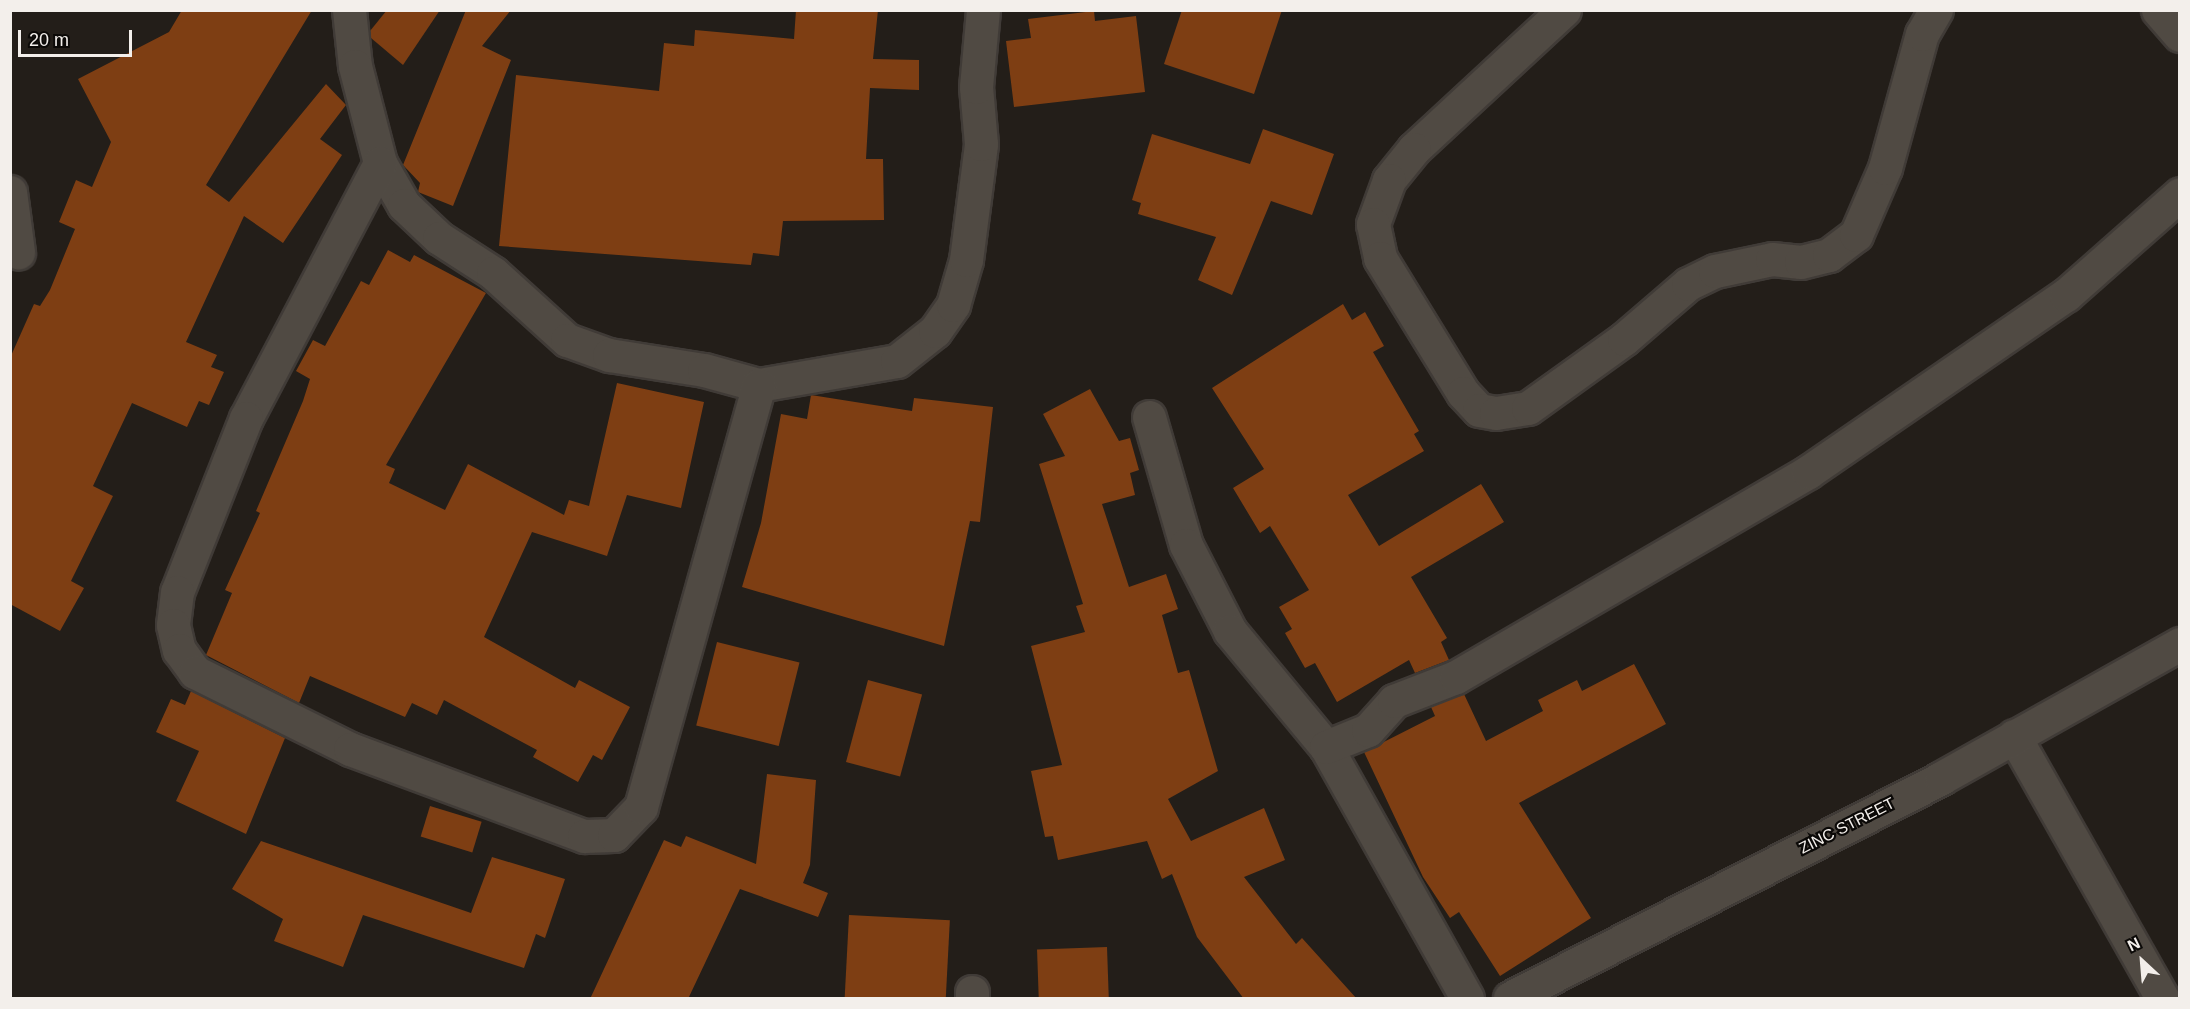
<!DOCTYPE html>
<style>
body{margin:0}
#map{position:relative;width:2190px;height:1009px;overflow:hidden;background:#231e19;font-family:Arial,sans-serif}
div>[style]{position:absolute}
.building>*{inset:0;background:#7e3e13;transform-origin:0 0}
.roads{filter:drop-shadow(2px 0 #403b37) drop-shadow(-2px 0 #403b37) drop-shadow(0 2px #403b37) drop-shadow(0 -2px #403b37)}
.minor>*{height:33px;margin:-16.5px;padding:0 16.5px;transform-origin:16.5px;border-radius:16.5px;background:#504a43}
span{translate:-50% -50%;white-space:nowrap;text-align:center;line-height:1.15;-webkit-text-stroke:4.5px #0b0907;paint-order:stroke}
.street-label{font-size:16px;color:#f3efeb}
.frame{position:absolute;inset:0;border:12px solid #f3efeb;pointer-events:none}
.north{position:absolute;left:2112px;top:931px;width:60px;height:60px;-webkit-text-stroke:4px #0b0907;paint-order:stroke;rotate:334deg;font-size:16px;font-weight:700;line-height:24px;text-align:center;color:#f3efeb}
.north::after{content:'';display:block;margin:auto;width:21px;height:27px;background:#f3efeb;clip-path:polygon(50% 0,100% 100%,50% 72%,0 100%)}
.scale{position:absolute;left:18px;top:30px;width:114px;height:27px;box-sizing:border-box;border:3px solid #f3efeb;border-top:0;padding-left:8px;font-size:18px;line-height:21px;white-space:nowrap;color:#f3efeb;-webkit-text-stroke:4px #0b0907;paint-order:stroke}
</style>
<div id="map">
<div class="building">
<div style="clip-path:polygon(182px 10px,312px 10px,206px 185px,229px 202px,326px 84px,346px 105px,320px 139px,342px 155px,283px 243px,244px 216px,186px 342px,217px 355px,211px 367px,224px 372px,209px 405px,199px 401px,187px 427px,132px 403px,93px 486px,113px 496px,71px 581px,84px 588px,60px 631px,10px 604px,10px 358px,34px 304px,40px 306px,50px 290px,75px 229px,59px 222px,76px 180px,92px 187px,111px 142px,78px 79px,169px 32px)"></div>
<div style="clip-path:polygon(387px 10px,440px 10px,403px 65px,371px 38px,370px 31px)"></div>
<div style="clip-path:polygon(466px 10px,511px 10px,482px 46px,511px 60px,453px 206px,418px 192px,420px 183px,403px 165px)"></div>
<div style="clip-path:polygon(796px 10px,878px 10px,873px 59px,919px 60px,919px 90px,870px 88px,866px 159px,883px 159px,884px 220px,783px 221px,779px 256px,753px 253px,751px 265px,499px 246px,516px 75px,659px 91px,664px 43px,694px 46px,695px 30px,794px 39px)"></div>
<div style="clip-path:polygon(1182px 10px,1282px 10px,1254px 94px,1164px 64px)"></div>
<div style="clip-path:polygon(1094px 11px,1095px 21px,1136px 16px,1145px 92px,1014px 107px,1006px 41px,1031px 38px,1028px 19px)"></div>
<div style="clip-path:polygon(1263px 129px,1334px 154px,1312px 215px,1271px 201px,1232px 295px,1198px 280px,1216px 237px,1138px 214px,1141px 203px,1132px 200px,1152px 134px,1250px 164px)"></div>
<div style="clip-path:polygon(388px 250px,410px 262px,414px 255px,486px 293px,386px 465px,395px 469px,389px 483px,445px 510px,468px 464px,564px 515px,569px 500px,589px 506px,617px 383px,704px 402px,681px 508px,627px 495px,607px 556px,532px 532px,484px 637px,575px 688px,579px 680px,630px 707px,602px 760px,593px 755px,578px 782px,533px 757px,537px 750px,444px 700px,437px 715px,412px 703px,405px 717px,310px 676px,299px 703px,206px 655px,232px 593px,225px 590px,260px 513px,256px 511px,303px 401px,310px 379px,296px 371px,313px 340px,325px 346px,361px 281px,369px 285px)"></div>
<div style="clip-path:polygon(1343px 304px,1352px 320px,1365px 312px,1384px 346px,1373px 352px,1419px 431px,1414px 434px,1424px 451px,1348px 495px,1379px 546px,1481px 484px,1504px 522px,1411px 577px,1447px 638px,1441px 642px,1449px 660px,1415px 673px,1409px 660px,1337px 702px,1315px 663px,1305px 668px,1285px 633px,1292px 629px,1279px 607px,1309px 590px,1270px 526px,1260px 533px,1233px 488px,1264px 469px,1212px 388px)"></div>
<div style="clip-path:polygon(1090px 389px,1119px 441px,1130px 438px,1139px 470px,1130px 473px,1135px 495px,1102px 504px,1129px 587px,1166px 574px,1178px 609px,1162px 615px,1178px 673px,1189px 670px,1218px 771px,1168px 799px,1191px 841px,1264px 808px,1285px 860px,1244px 877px,1296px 944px,1302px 938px,1357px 999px,1244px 999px,1197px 937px,1172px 874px,1162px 879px,1147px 841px,1058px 860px,1053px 836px,1045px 837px,1031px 771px,1062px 765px,1031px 646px,1085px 632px,1076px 606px,1083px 604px,1039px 464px,1065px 456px,1043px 414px)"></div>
<div style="clip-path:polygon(811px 395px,912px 411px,914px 398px,993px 407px,980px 522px,970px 521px,944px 646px,742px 587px,761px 523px,781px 414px,807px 419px)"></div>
<div style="left:717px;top:642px;width:85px;height:86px;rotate:14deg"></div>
<div style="clip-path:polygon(1634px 664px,1666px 724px,1519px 803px,1591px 918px,1500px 976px,1459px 912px,1450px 918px,1423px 877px,1364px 752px,1435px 716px,1431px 707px,1464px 694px,1486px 741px,1543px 711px,1538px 700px,1577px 680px,1582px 691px)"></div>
<div style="left:868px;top:680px;width:56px;height:85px;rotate:15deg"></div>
<div style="clip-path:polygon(191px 691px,285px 738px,246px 834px,176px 801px,199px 751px,156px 732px,171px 699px,185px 705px)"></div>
<div style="clip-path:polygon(767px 774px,816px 780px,810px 865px,803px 883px,828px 893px,818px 917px,740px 889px,688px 999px,590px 999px,664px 840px,681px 847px,686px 836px,756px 864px)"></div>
<div style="left:430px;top:806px;width:54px;height:32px;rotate:17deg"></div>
<div style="clip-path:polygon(261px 841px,471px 913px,492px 857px,565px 879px,545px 938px,536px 934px,524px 968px,363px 915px,343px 967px,274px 941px,283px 919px,232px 889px)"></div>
<div style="left:849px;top:915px;width:101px;height:84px;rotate:3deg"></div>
<div style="left:1107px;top:947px;width:52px;height:70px;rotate:88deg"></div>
</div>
<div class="roads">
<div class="minor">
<div style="left:349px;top:10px;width:56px;rotate:83.9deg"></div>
<div style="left:355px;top:66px;width:100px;rotate:75.5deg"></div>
<div style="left:380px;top:163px;width:48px;rotate:60.3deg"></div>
<div style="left:404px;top:205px;width:48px;rotate:43.3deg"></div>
<div style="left:439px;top:238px;width:64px;rotate:32.9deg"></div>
<div style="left:493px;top:273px;width:100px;rotate:42.2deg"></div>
<div style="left:567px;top:340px;width:45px;rotate:19.7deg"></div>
<div style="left:609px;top:355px;width:96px;rotate:9deg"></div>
<div style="left:704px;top:370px;width:57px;rotate:15.3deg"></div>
<div style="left:759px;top:385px;width:140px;rotate:-9.9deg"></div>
<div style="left:897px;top:361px;width:48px;rotate:-38.3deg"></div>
<div style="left:935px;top:331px;width:32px;rotate:-55deg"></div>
<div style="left:953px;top:305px;width:47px;rotate:-73.9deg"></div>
<div style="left:966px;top:260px;width:117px;rotate:-82.6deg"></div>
<div style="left:981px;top:144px;width:57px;rotate:-95deg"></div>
<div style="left:976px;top:87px;width:77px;rotate:-84.8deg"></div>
<div style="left:1564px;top:10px;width:205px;rotate:137.2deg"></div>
<div style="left:1414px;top:149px;width:40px;rotate:129deg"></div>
<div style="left:1389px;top:180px;width:47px;rotate:110deg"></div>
<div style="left:1373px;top:224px;width:35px;rotate:78deg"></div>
<div style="left:1380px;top:258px;width:158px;rotate:58.4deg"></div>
<div style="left:1463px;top:393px;width:23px;rotate:47deg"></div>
<div style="left:1479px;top:410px;width:17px;rotate:10deg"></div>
<div style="left:1496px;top:413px;width:32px;rotate:-9deg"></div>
<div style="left:1528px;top:408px;width:118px;rotate:-35.7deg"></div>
<div style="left:1624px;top:339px;width:84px;rotate:-40.7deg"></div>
<div style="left:1688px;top:284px;width:30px;rotate:-26deg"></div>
<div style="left:1715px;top:271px;width:58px;rotate:-11.9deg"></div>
<div style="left:1772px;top:259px;width:29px;rotate:6deg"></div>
<div style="left:1801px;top:262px;width:29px;rotate:-14deg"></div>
<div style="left:1829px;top:255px;width:34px;rotate:-37deg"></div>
<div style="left:1856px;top:235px;width:73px;rotate:-66.6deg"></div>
<div style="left:1885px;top:168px;width:139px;rotate:-74.6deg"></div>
<div style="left:1922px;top:34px;width:28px;rotate:-60deg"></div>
<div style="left:2158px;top:10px;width:33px;rotate:49deg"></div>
<div style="left:380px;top:163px;width:288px;rotate:117.7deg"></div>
<div style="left:246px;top:418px;width:187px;rotate:111.6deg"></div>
<div style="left:177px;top:592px;width:33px;rotate:97deg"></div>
<div style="left:173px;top:625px;width:26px;rotate:77deg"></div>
<div style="left:179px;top:650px;width:27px;rotate:54deg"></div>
<div style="left:195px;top:672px;width:173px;rotate:26.4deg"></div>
<div style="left:350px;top:749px;width:250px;rotate:20.4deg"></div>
<div style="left:584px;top:836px;width:30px;rotate:-2deg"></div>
<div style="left:614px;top:835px;width:39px;rotate:-46deg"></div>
<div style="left:641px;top:807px;width:438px;rotate:-74.4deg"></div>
<div style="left:10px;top:192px;width:61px;rotate:82.4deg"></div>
<div style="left:1149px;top:417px;width:133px;rotate:73.9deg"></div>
<div style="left:1186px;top:545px;width:97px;rotate:62.9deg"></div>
<div style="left:1230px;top:631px;width:151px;rotate:50.4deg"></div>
<div style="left:2014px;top:736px;width:301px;rotate:60.5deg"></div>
<div style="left:972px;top:992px;width:6px;rotate:90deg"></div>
<div style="left:1467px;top:998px;width:288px;rotate:-119.3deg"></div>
<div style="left:1326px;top:747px;width:45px;rotate:-22deg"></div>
<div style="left:1368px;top:730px;width:39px;rotate:-48deg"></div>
<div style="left:1394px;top:701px;width:66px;rotate:-21.2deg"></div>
<div style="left:1456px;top:677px;width:407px;rotate:-30.2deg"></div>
<div style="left:1808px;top:472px;width:313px;rotate:-34.5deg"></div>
<div style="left:2066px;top:295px;width:152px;rotate:-41.5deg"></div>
<div style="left:1510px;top:998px;width:484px;rotate:-27deg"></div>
<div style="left:1941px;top:778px;width:274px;rotate:-29.3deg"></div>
</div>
</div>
<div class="street-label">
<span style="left:1847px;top:826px;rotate:-27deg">ZINC STREET</span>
</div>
<div class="frame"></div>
<div class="north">N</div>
<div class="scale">20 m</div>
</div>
